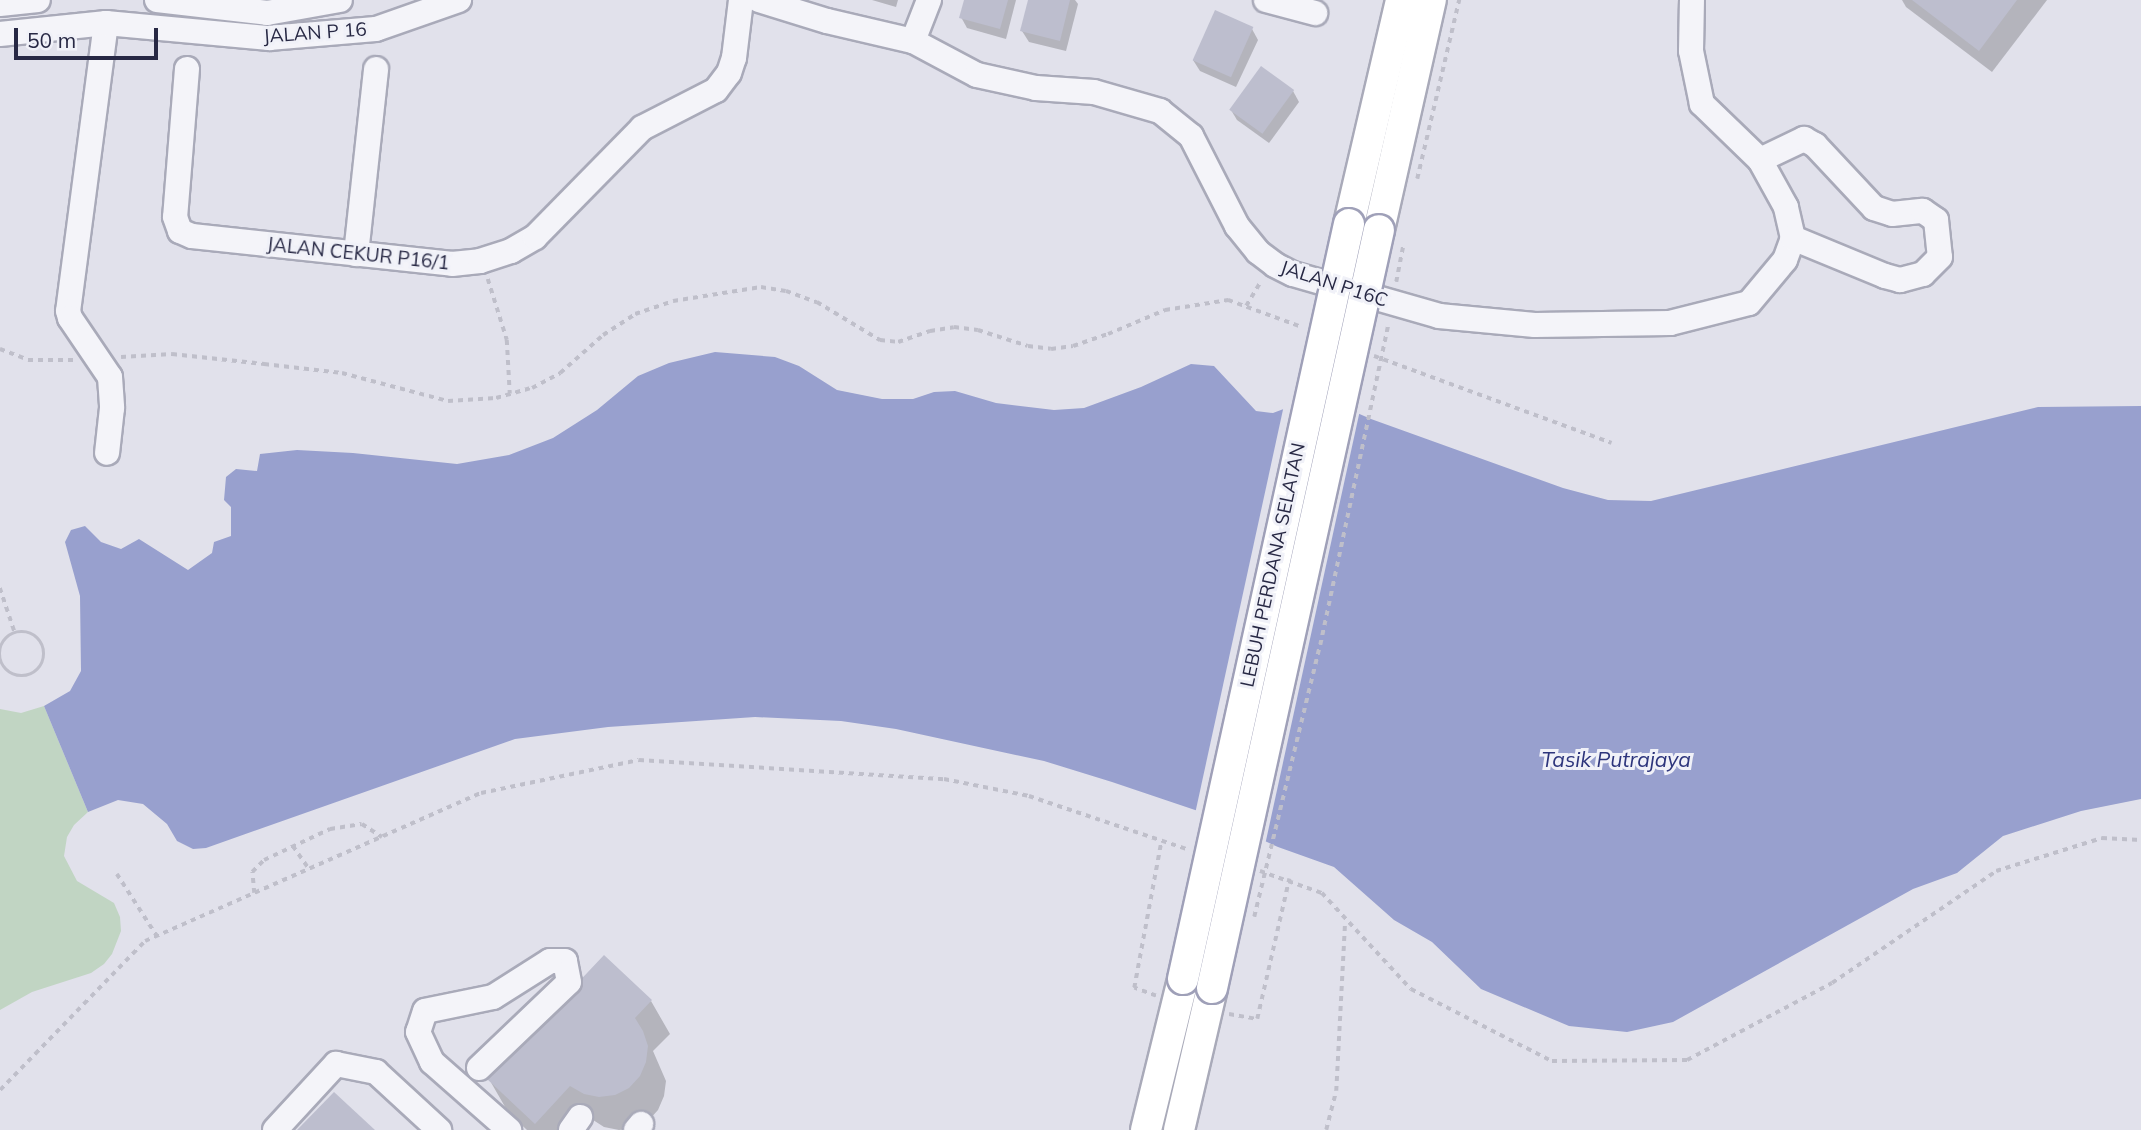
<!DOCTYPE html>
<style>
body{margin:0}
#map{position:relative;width:2141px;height:1130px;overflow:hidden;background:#e1e1eb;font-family:Mulish,sans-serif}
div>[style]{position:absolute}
.green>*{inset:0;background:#c1d5c3}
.water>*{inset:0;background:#98a0ce}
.pier>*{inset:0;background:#e1e1eb}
.shadow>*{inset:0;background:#0003}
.building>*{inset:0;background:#bdbece;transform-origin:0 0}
.path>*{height:3.5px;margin-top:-1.75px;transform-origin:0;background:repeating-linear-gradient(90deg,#bfbfca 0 5px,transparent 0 10px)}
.path>.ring{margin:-1.75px;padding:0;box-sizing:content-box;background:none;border:3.5px solid #bfbfca;border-radius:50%}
.roads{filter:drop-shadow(2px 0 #a9aab9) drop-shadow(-2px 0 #a9aab9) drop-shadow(0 2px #a9aab9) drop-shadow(0 -2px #a9aab9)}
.minor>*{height:24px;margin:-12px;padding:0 12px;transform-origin:12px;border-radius:12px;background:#f4f4f9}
.major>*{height:30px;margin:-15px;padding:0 15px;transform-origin:15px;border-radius:15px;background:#fff}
.bridges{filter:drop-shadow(2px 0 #9fa0b8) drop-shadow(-2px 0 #9fa0b8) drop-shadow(0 2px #9fa0b8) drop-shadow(0 -2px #9fa0b8)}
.major-bridge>*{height:30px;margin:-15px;padding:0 15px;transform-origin:15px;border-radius:15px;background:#fff}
span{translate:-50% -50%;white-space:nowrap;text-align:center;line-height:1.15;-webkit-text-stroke:6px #f0f1f8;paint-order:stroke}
.street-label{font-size:19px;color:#272844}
.water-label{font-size:21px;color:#2d357c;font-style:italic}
.scale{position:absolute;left:14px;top:28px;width:144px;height:32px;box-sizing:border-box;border:4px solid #272844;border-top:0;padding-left:9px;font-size:21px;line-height:24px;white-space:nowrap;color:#272844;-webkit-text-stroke:5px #f0f1f8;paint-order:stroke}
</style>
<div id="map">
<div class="green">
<div style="clip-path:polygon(44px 706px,88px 812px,74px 825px,67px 837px,64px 856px,77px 881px,114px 903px,120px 917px,121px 931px,112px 954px,104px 964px,91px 973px,32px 992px,0 1010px,0 709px,21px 713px)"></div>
</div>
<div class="water">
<div style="clip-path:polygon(715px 352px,775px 357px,799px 366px,837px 390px,882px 399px,913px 399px,934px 392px,955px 391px,996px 403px,1054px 410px,1084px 408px,1141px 387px,1191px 364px,1214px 366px,1256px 411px,1273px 413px,1318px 396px,1371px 419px,1563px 488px,1608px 500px,1651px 501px,2038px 407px,2141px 406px,2141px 799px,2081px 811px,2003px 836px,1957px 873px,1913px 889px,1673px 1022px,1627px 1032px,1569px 1026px,1481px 989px,1432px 942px,1394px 920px,1334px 867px,1278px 847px,1198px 811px,1112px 782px,1044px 761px,896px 729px,841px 721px,755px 717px,608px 727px,515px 739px,206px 848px,193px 849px,177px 841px,167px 824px,143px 804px,118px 800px,88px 812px,44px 706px,70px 691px,81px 671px,80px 596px,65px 542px,71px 530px,85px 526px,101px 542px,121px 549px,139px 539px,188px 570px,212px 553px,214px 542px,231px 536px,231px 507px,224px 500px,226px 477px,236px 469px,257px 471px,260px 454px,297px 450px,353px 453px,457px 464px,509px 455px,553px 438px,597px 410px,638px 376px,669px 363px)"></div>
</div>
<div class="pier">
<div style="clip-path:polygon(1318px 392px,1360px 410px,1265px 845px,1195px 814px,1284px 405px)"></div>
</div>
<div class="shadow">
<div style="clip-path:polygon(872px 0,898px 0,896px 7px)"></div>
<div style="clip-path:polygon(965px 0,1016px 0,1006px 39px,967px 28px,961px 17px)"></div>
<div style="clip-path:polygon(1030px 0,1075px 0,1078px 4px,1066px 51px,1029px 42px,1022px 31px)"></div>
<div style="clip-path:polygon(1902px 0,2047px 0,1992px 72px,1906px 7px)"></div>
<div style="clip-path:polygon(1252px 29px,1258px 40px,1236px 87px,1200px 71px,1193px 60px)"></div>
<div style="clip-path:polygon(1293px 91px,1299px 102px,1269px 143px,1237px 120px,1231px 110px)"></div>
<div style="clip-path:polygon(651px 1001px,670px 1034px,653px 1051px,666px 1081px,664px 1096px,658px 1110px,648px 1121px,634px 1128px,619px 1130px,604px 1127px,590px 1118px,579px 1130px,527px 1130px,508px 1112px,489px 1079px)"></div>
</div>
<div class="building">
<div style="clip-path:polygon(964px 0,1008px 0,1000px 29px,959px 18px)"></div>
<div style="clip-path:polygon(1028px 0,1070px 0,1060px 41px,1020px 31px)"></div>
<div style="clip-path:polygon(1912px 0,2017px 0,1979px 51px)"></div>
<div style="left:1215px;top:10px;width:42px;height:55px;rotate:24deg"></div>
<div style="left:1261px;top:66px;width:41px;height:54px;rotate:36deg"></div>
<div style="clip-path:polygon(604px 955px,652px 1000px,635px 1018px,643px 1031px,648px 1046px,646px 1062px,640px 1076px,629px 1088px,615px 1095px,599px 1097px,584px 1094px,570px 1086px,535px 1124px,487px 1079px)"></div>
<div style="clip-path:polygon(334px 1092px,375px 1130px,297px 1130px)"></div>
</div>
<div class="path">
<div style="left:1417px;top:179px;width:184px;rotate:-76.8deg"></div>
<div style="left:488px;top:279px;width:64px;rotate:72.7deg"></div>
<div style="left:507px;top:340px;width:54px;rotate:86.8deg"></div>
<div style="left:1396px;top:282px;width:38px;rotate:-79deg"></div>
<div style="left:1246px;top:306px;width:29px;rotate:-59deg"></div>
<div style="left:0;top:349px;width:30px;rotate:21deg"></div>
<div style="left:28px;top:360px;width:45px"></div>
<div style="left:1374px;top:356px;width:253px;rotate:20.1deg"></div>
<div style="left:121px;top:357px;width:51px;rotate:-3.4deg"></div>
<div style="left:172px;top:354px;width:93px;rotate:6.2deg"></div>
<div style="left:264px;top:364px;width:79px;rotate:6.6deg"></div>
<div style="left:342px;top:373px;width:110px;rotate:14.8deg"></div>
<div style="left:448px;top:401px;width:48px;rotate:-3.6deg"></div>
<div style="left:496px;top:398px;width:37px;rotate:-16deg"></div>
<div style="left:532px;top:388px;width:32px;rotate:-28deg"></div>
<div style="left:560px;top:373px;width:57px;rotate:-41.5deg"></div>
<div style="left:603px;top:335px;width:38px;rotate:-33deg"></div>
<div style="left:635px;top:314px;width:40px;rotate:-18.9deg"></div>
<div style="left:673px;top:301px;width:89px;rotate:-9deg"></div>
<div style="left:761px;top:287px;width:25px;rotate:9deg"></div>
<div style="left:786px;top:291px;width:33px;rotate:20deg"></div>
<div style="left:817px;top:302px;width:74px;rotate:31.1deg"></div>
<div style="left:880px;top:340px;width:18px;rotate:6deg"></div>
<div style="left:898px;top:342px;width:34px;rotate:-19deg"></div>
<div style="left:930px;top:331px;width:24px;rotate:-9deg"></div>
<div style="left:954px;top:327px;width:24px;rotate:7deg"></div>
<div style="left:978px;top:330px;width:52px;rotate:17.7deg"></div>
<div style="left:1028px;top:346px;width:23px;rotate:7deg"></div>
<div style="left:1051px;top:349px;width:22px;rotate:-8deg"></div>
<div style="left:1073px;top:346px;width:37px;rotate:-19deg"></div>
<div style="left:1108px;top:334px;width:62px;rotate:-22.8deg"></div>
<div style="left:1165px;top:310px;width:64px;rotate:-9deg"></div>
<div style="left:1228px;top:300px;width:79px;rotate:20deg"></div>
<div style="left:0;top:588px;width:47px;rotate:71.6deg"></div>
<div class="ring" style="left:0;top:632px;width:40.5px;height:40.5px"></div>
<div style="left:293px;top:846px;width:28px;rotate:55deg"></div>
<div style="left:1260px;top:871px;width:66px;rotate:19.5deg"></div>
<div style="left:1322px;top:893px;width:131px;rotate:47.2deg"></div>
<div style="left:1411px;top:989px;width:158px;rotate:27.1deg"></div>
<div style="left:1552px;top:1061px;width:135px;rotate:-0.4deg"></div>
<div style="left:1687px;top:1060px;width:164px;rotate:-28deg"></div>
<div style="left:1832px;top:983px;width:199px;rotate:-34.3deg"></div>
<div style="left:1996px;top:871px;width:111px;rotate:-17.3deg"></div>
<div style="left:2102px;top:838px;width:39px;rotate:3deg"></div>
<div style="left:117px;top:874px;width:74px;rotate:57.2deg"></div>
<div style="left:254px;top:893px;width:21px;rotate:-95deg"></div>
<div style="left:252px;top:872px;width:17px;rotate:-45deg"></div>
<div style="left:264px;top:860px;width:73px;rotate:-25.2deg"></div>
<div style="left:330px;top:829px;width:32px;rotate:-9deg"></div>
<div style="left:362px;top:824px;width:24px;rotate:33deg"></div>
<div style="left:1254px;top:917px;width:280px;rotate:-76.4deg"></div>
<div style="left:1320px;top:645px;width:328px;rotate:-78deg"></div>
<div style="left:1156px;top:996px;width:23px;rotate:-160deg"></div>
<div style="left:1134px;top:988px;width:148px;rotate:-79.5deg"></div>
<div style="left:1229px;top:1014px;width:28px;rotate:10deg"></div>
<div style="left:1257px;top:1019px;width:144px;rotate:-77.1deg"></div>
<div style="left:0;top:1090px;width:208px;rotate:-45.8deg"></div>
<div style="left:145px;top:941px;width:367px;rotate:-23.8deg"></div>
<div style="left:481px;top:793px;width:161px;rotate:-11.8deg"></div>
<div style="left:639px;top:760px;width:306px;rotate:3.6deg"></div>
<div style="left:944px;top:779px;width:87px;rotate:11.3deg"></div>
<div style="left:1029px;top:796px;width:169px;rotate:18.6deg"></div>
<div style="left:1326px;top:1130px;width:40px;rotate:-75.6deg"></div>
<div style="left:1336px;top:1091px;width:170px;rotate:-87deg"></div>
</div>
<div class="roads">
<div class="minor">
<div style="left:157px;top:0;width:111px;rotate:6.7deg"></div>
<div style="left:267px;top:13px;width:74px;rotate:-10.1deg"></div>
<div style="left:759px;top:0;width:71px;rotate:17.2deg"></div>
<div style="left:827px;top:21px;width:88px;rotate:13.1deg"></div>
<div style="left:913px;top:41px;width:72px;rotate:28deg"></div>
<div style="left:977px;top:75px;width:60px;rotate:12.4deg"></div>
<div style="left:1036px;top:88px;width:58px;rotate:3.9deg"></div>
<div style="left:1094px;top:92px;width:69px;rotate:16.1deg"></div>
<div style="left:1160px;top:111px;width:40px;rotate:39deg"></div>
<div style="left:1191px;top:136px;width:101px;rotate:62.9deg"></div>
<div style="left:1237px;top:226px;width:33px;rotate:51deg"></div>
<div style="left:1258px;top:252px;width:21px;rotate:37deg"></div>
<div style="left:1275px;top:265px;width:20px;rotate:27deg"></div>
<div style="left:1293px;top:274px;width:152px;rotate:16deg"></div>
<div style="left:1439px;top:316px;width:96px;rotate:5.4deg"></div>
<div style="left:1535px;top:325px;width:135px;rotate:-0.8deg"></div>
<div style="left:1670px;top:323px;width:81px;rotate:-14.2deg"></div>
<div style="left:1749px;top:303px;width:56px;rotate:-50.1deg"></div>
<div style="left:1785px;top:260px;width:23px;rotate:-70deg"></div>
<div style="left:1793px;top:238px;width:32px;rotate:-103deg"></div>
<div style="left:1786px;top:207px;width:54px;rotate:-119deg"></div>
<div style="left:1760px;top:160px;width:81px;rotate:-136deg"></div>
<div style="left:1702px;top:104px;width:54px;rotate:-101.7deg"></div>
<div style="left:1691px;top:51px;width:51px;rotate:-88.9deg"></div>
<div style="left:1266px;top:0;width:51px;rotate:14.9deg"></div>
<div style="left:0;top:4px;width:38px;rotate:-6deg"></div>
<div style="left:106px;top:23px;width:290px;rotate:97.5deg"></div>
<div style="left:68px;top:311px;width:7px;rotate:74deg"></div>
<div style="left:70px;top:318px;width:71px;rotate:55.9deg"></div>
<div style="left:110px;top:377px;width:31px;rotate:86deg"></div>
<div style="left:112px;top:408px;width:45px;rotate:96.3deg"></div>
<div style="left:0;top:34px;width:107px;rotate:-5.9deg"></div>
<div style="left:106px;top:23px;width:164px;rotate:5.3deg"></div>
<div style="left:269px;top:38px;width:107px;rotate:-4.8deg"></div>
<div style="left:376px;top:29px;width:88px;rotate:-19.3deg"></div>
<div style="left:913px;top:41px;width:44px;rotate:-68.7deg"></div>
<div style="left:187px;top:69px;width:148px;rotate:94.6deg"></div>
<div style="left:175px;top:217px;width:15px;rotate:70deg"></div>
<div style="left:180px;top:231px;width:13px;rotate:23deg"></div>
<div style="left:192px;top:236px;width:262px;rotate:6.1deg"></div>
<div style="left:452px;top:264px;width:28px;rotate:-6deg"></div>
<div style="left:480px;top:261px;width:33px;rotate:-18deg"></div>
<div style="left:511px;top:251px;width:28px;rotate:-30deg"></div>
<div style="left:535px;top:237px;width:153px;rotate:-45.5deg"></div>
<div style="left:642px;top:128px;width:83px;rotate:-27.2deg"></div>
<div style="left:716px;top:90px;width:21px;rotate:-53deg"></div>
<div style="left:729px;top:73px;width:16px;rotate:-72deg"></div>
<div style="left:734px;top:58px;width:58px;rotate:-83.1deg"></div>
<div style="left:1760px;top:160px;width:49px;rotate:-25.5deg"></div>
<div style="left:1804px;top:139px;width:13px;rotate:29deg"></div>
<div style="left:1815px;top:145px;width:86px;rotate:46.9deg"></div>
<div style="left:1874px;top:208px;width:19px;rotate:18deg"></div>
<div style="left:1892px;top:214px;width:31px;rotate:-6deg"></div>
<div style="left:1923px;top:211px;width:16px;rotate:35deg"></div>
<div style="left:1936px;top:220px;width:37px;rotate:84deg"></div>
<div style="left:1940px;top:257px;width:24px;rotate:135deg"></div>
<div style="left:1923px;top:274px;width:24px;rotate:165deg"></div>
<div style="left:1900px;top:280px;width:16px;rotate:-165deg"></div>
<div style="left:1885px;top:276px;width:100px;rotate:-157.6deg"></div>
<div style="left:356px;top:254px;width:186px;rotate:-83.8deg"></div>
<div style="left:479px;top:1068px;width:124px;rotate:-43.7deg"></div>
<div style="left:569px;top:982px;width:21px;rotate:-101deg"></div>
<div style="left:565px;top:961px;width:15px;rotate:180deg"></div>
<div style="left:550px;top:961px;width:67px;rotate:147.7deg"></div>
<div style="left:493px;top:997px;width:69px;rotate:168.4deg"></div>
<div style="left:425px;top:1011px;width:22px;rotate:108deg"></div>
<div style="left:418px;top:1032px;width:33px;rotate:65deg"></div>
<div style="left:432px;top:1062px;width:103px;rotate:41.4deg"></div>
<div style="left:275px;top:1130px;width:90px;rotate:-47.3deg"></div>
<div style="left:336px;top:1064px;width:41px;rotate:11.3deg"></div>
<div style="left:376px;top:1072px;width:86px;rotate:42.6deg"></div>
<div style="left:571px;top:1130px;width:16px;rotate:-55deg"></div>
<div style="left:636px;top:1130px;width:8px;rotate:-50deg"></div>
</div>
<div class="major">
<div style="left:1349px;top:224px;width:230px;rotate:-76.9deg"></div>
<div style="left:1379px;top:230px;width:236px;rotate:-77.3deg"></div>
<div style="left:1146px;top:1130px;width:155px;rotate:-76.2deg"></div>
<div style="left:1179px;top:1130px;width:146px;rotate:-76.9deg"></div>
</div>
</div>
<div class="bridges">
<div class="major-bridge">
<div style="left:1183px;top:979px;width:773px;rotate:-77.6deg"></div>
<div style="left:1212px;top:988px;width:776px;rotate:-77.58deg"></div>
</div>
</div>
<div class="street-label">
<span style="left:315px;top:33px;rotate:-4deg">JALAN P 16</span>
<span style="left:358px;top:254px;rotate:6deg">JALAN CEKUR P16/1</span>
<span style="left:1334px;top:284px;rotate:18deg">JALAN P16C</span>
<span style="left:1273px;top:565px;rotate:-78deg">LEBUH PERDANA SELATAN</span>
</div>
<div class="water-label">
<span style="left:1616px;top:759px">Tasik Putrajaya</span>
</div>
<div class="scale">50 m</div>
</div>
